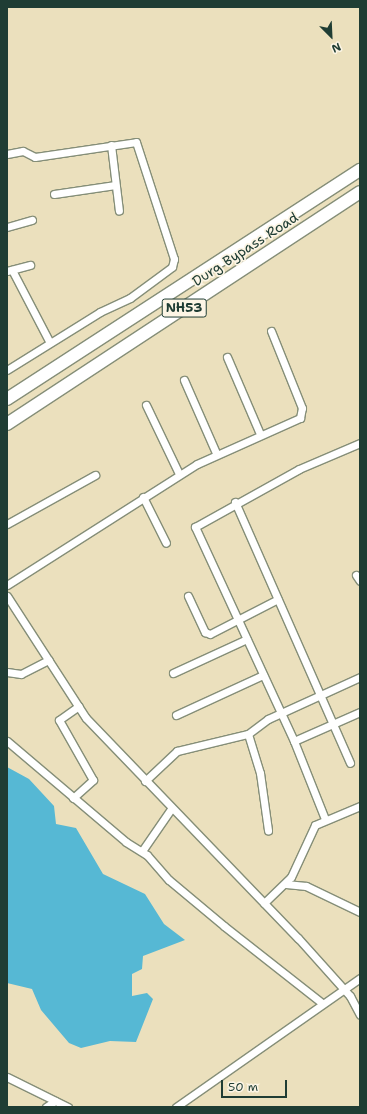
<!DOCTYPE html>
<style>
body{margin:0}
#map{position:relative;width:367px;height:1114px;overflow:hidden;background:#ebe0bd;font-family:"Shantell Sans",sans-serif}
div>[style]{position:absolute}
.water>*{inset:0;background:#56b8d4}
.roads{filter:drop-shadow(1px 0 #858e78) drop-shadow(-1px 0 #858e78) drop-shadow(0 1px #858e78) drop-shadow(0 -1px #858e78)}
.minor>*{height:7px;margin:-3.5px;padding:0 3.5px;transform-origin:3.5px;border-radius:3.5px;background:#fff}
.trunk>*{height:12px;margin:-6px;padding:0 6px;transform-origin:6px;border-radius:6px;background:#fff}
span{translate:-50% -50%;white-space:nowrap;text-align:center;line-height:1.15;-webkit-text-stroke:3.5px #fcf5e5;paint-order:stroke}
.shield-label span{padding:1px 3px;background:#fcf5e5;border:1px solid;border-radius:3px;-webkit-text-stroke-width:0}
.shield-label{font-size:13px;color:#1f3d34;font-weight:700}
.street-label{font-size:14px;color:#1f3d34}
.frame{position:absolute;inset:0;border:8px solid #1f3d34;pointer-events:none}
.north{position:absolute;left:311px;top:16px;width:40px;height:40px;-webkit-text-stroke:3px #fcf5e5;paint-order:stroke;rotate:156deg;font-size:11px;font-weight:700;line-height:16px;text-align:center;color:#1f3d34}
.north::after{content:'';display:block;margin:auto;width:14px;height:18px;background:#1f3d34;clip-path:polygon(50% 0,100% 100%,50% 72%,0 100%)}
.scale{position:absolute;left:221px;top:1080px;width:66px;height:18px;box-sizing:border-box;border:2px solid #1f3d34;border-top:0;padding-left:5px;font-size:12px;line-height:14px;white-space:nowrap;color:#1f3d34;-webkit-text-stroke:3px #fcf5e5;paint-order:stroke}
</style>
<div id="map">
<div class="water">
<div style="clip-path:polygon(7px 767px,29px 779px,54px 806px,56px 824px,76px 828px,103px 874px,145px 894px,164px 924px,185px 940px,143px 956px,142px 969px,132px 974px,132px 996px,147px 993px,153px 999px,136px 1042px,110px 1041px,81px 1048px,69px 1043px,41px 1010px,32px 989px,7px 983px)"></div>
</div>
<div class="roads">
<div class="minor">
<div style="left:111px;top:145px;width:66px;rotate:83.1deg"></div>
<div style="left:7px;top:154px;width:16px;rotate:-11deg"></div>
<div style="left:23px;top:151px;width:13px;rotate:27deg"></div>
<div style="left:35px;top:157px;width:102px;rotate:-8.4deg"></div>
<div style="left:136px;top:142px;width:123px;rotate:72deg"></div>
<div style="left:174px;top:259px;width:8px;rotate:104deg"></div>
<div style="left:172px;top:267px;width:52px;rotate:143.6deg"></div>
<div style="left:130px;top:298px;width:33px;rotate:155deg"></div>
<div style="left:100px;top:312px;width:110px;rotate:148.1deg"></div>
<div style="left:54px;top:194px;width:62px;rotate:-8.4deg"></div>
<div style="left:7px;top:227px;width:26px;rotate:-16deg"></div>
<div style="left:12px;top:270px;width:82px;rotate:62.5deg"></div>
<div style="left:7px;top:271px;width:24px;rotate:-15deg"></div>
<div style="left:227px;top:357px;width:84px;rotate:66.8deg"></div>
<div style="left:184px;top:380px;width:80px;rotate:66.3deg"></div>
<div style="left:146px;top:405px;width:76px;rotate:64.4deg"></div>
<div style="left:143px;top:497px;width:51px;rotate:63.4deg"></div>
<div style="left:235px;top:502px;width:285px;rotate:66.2deg"></div>
<div style="left:7px;top:524px;width:101px;rotate:-29.1deg"></div>
<div style="left:356px;top:575px;width:7px;rotate:56deg"></div>
<div style="left:7px;top:585px;width:225px;rotate:-32.5deg"></div>
<div style="left:197px;top:464px;width:113px;rotate:-24.1deg"></div>
<div style="left:300px;top:418px;width:10px;rotate:-79deg"></div>
<div style="left:302px;top:408px;width:83px;rotate:-111.9deg"></div>
<div style="left:7px;top:596px;width:145px;rotate:57.1deg"></div>
<div style="left:86px;top:718px;width:306px;rotate:46.1deg"></div>
<div style="left:298px;top:938px;width:78px;rotate:48.1deg"></div>
<div style="left:350px;top:996px;width:21px;rotate:62deg"></div>
<div style="left:188px;top:596px;width:40px;rotate:65deg"></div>
<div style="left:205px;top:632px;width:5px;rotate:22deg"></div>
<div style="left:210px;top:634px;width:76px;rotate:-27.2deg"></div>
<div style="left:7px;top:672px;width:14px;rotate:8deg"></div>
<div style="left:21px;top:674px;width:31px;rotate:-27deg"></div>
<div style="left:173px;top:673px;width:81px;rotate:-24.7deg"></div>
<div style="left:176px;top:715px;width:96px;rotate:-24.7deg"></div>
<div style="left:248px;top:734px;width:41px;rotate:72.9deg"></div>
<div style="left:260px;top:773px;width:58px;rotate:82deg"></div>
<div style="left:7px;top:741px;width:156px;rotate:40.3deg"></div>
<div style="left:126px;top:842px;width:25px;rotate:32deg"></div>
<div style="left:147px;top:855px;width:33px;rotate:49deg"></div>
<div style="left:169px;top:880px;width:72px;rotate:39.9deg"></div>
<div style="left:224px;top:926px;width:125px;rotate:38.2deg"></div>
<div style="left:294px;top:741px;width:72px;rotate:-23.7deg"></div>
<div style="left:145px;top:781px;width:44px;rotate:-43.2deg"></div>
<div style="left:177px;top:751px;width:73px;rotate:-13.5deg"></div>
<div style="left:248px;top:734px;width:25px;rotate:-37deg"></div>
<div style="left:268px;top:719px;width:101px;rotate:-24.5deg"></div>
<div style="left:73px;top:798px;width:27px;rotate:-42deg"></div>
<div style="left:93px;top:780px;width:69px;rotate:-119.5deg"></div>
<div style="left:59px;top:720px;width:24px;rotate:-35deg"></div>
<div style="left:325px;top:819px;width:84px;rotate:-111.7deg"></div>
<div style="left:294px;top:741px;width:236px;rotate:-114.8deg"></div>
<div style="left:195px;top:527px;width:119px;rotate:-29.1deg"></div>
<div style="left:299px;top:469px;width:66px;rotate:-23.1deg"></div>
<div style="left:142px;top:851px;width:51px;rotate:-55.4deg"></div>
<div style="left:286px;top:884px;width:20px;rotate:6deg"></div>
<div style="left:306px;top:886px;width:60px;rotate:25.7deg"></div>
<div style="left:264px;top:903px;width:37px;rotate:-44deg"></div>
<div style="left:291px;top:877px;width:57px;rotate:-65.2deg"></div>
<div style="left:315px;top:825px;width:49px;rotate:-22.9deg"></div>
<div style="left:7px;top:1077px;width:68px;rotate:26.2deg"></div>
<div style="left:46px;top:1107px;width:11px;rotate:-34deg"></div>
<div style="left:176px;top:1107px;width:225px;rotate:-35deg"></div>
</div>
<div class="trunk">
<div style="left:7px;top:399px;width:421px;rotate:-33deg"></div>
<div style="left:7px;top:424px;width:422px;rotate:-33.3deg"></div>
</div>
</div>
<div class="shield-label">
<span style="left:184px;top:308px">NH53</span>
</div>
<div class="street-label">
<span style="left:245px;top:249px;rotate:-33deg">Durg Bypass Road</span>
</div>
<div class="frame"></div>
<div class="north">N</div>
<div class="scale">50 m</div>
</div>
